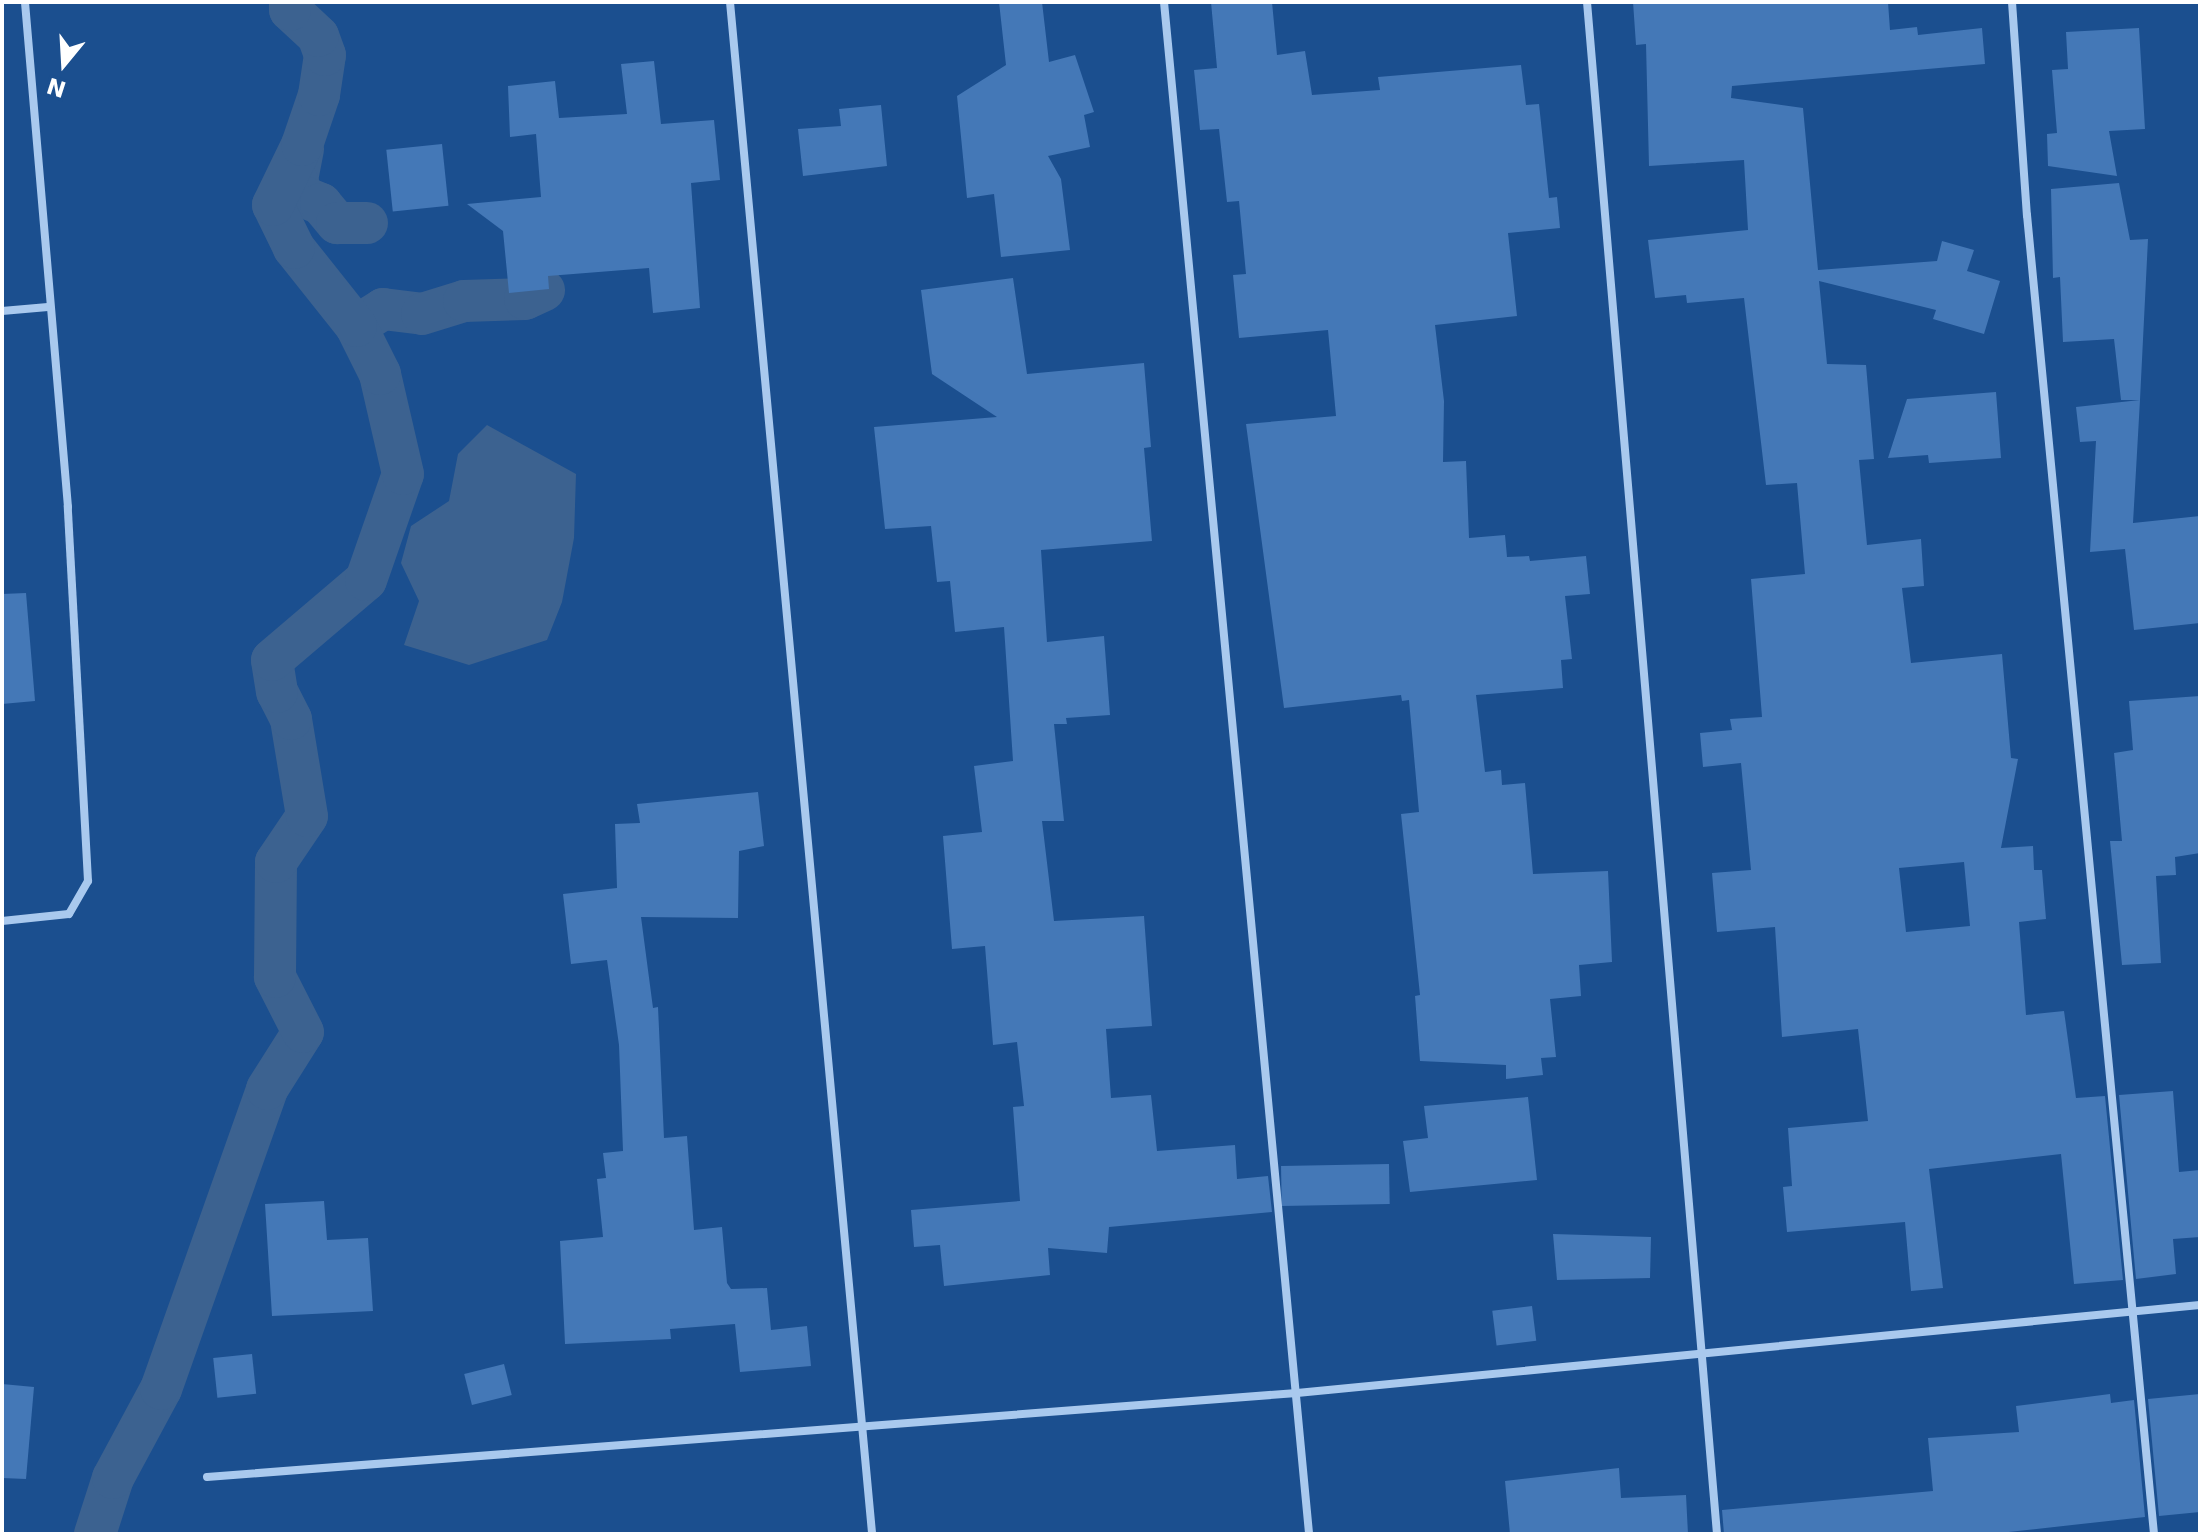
<!DOCTYPE html>
<style>
body{margin:0}
#map{position:relative;width:2202px;height:1536px;overflow:hidden;background:#1b4f8f;font-family:"DejaVu Sans",sans-serif}
div>[style]{position:absolute}
.water>*{inset:0;background:#3c6290}
.canal>*{height:42px;margin:-21px;padding:0 21px;transform-origin:21px;border-radius:21px;background:#3c6290}
.building>*{inset:0;background:#4478b7;transform-origin:0 0}
.street>*{height:8px;margin:-4px;padding:0 4px;transform-origin:4px;border-radius:4px;background:#a9c9ee}
span{translate:-50% -50%;white-space:nowrap;text-align:center;line-height:1.15;-webkit-text-stroke:8px #1b4f8f;paint-order:stroke}
.frame{position:absolute;inset:0;border:4px solid #fff;pointer-events:none}
.north{position:absolute;left:24px;top:24px;width:80px;height:80px;-webkit-text-stroke:6px #1b4f8f;paint-order:stroke;rotate:198deg;font-size:22px;font-weight:700;line-height:32px;text-align:center;color:#fff}
.north::after{content:'';display:block;margin:auto;width:28px;height:36px;background:#fff;clip-path:polygon(50% 0,100% 100%,50% 72%,0 100%)}
</style>
<div id="map">
<div class="water">
<div style="clip-path:polygon(487px 425px,576px 474px,574px 538px,562px 602px,547px 640px,469px 665px,404px 645px,419px 601px,401px 563px,411px 526px,449px 501px,458px 454px)"></div>
</div>
<div class="canal">
<div style="left:303px;top:149px;width:32px;rotate:101deg"></div>
<div style="left:297px;top:180px;width:17px;rotate:73deg"></div>
<div style="left:302px;top:196px;width:21px;rotate:23deg"></div>
<div style="left:321px;top:204px;width:25px;rotate:50deg"></div>
<div style="left:337px;top:223px;width:30px"></div>
<div style="left:356px;top:326px;width:32px;rotate:-32deg"></div>
<div style="left:383px;top:309px;width:39px;rotate:7deg"></div>
<div style="left:422px;top:314px;width:44px;rotate:-17.2deg"></div>
<div style="left:464px;top:301px;width:61px;rotate:-1.9deg"></div>
<div style="left:525px;top:299px;width:21px;rotate:-25deg"></div>
<div style="left:95px;top:1534px;width:59px;rotate:-72.2deg"></div>
<div style="left:113px;top:1478px;width:101px;rotate:-61.7deg"></div>
<div style="left:161px;top:1389px;width:318px;rotate:-70.5deg"></div>
<div style="left:267px;top:1089px;width:67px;rotate:-57.7deg"></div>
<div style="left:303px;top:1032px;width:62px;rotate:-117deg"></div>
<div style="left:275px;top:977px;width:115px;rotate:-89.5deg"></div>
<div style="left:276px;top:862px;width:55px;rotate:-56deg"></div>
<div style="left:307px;top:816px;width:98px;rotate:-99.4deg"></div>
<div style="left:291px;top:719px;width:30px;rotate:-117deg"></div>
<div style="left:277px;top:692px;width:32px;rotate:-99deg"></div>
<div style="left:272px;top:660px;width:123px;rotate:-40.4deg"></div>
<div style="left:366px;top:580px;width:112px;rotate:-70.8deg"></div>
<div style="left:403px;top:474px;width:103px;rotate:-103deg"></div>
<div style="left:380px;top:374px;width:54px;rotate:-116.6deg"></div>
<div style="left:356px;top:326px;width:100px;rotate:-128.5deg"></div>
<div style="left:294px;top:248px;width:48px;rotate:-116deg"></div>
<div style="left:273px;top:205px;width:67px;rotate:-64.2deg"></div>
<div style="left:302px;top:145px;width:53px;rotate:-71.2deg"></div>
<div style="left:319px;top:95px;width:40px;rotate:-81.5deg"></div>
<div style="left:325px;top:55px;width:20px;rotate:-110deg"></div>
<div style="left:318px;top:36px;width:38px;rotate:-137deg"></div>
<div style="left:290px;top:10px;width:8px;rotate:-90deg"></div>
</div>
<div class="building">
<div style="clip-path:polygon(999px 2px,1042px 2px,1049px 62px,1075px 55px,1094px 112px,1084px 115px,1090px 147px,1048px 156px,1061px 179px,1070px 250px,1001px 257px,994px 194px,967px 198px,957px 96px,1006px 65px)"></div>
<div style="clip-path:polygon(1211px 2px,1272px 2px,1277px 55px,1305px 51px,1312px 95px,1380px 90px,1378px 77px,1521px 65px,1526px 105px,1539px 104px,1549px 198px,1557px 197px,1560px 228px,1508px 233px,1517px 316px,1435px 325px,1444px 401px,1443px 462px,1466px 461px,1469px 538px,1505px 535px,1507px 557px,1529px 556px,1530px 561px,1586px 556px,1590px 594px,1565px 596px,1572px 659px,1561px 660px,1563px 688px,1476px 695px,1485px 772px,1501px 770px,1502px 785px,1525px 783px,1533px 874px,1608px 871px,1612px 962px,1579px 965px,1581px 996px,1550px 999px,1556px 1057px,1541px 1058px,1543px 1075px,1506px 1079px,1506px 1065px,1420px 1061px,1415px 996px,1420px 995px,1401px 814px,1419px 812px,1409px 700px,1402px 701px,1401px 695px,1284px 708px,1246px 424px,1336px 416px,1328px 330px,1239px 338px,1233px 275px,1246px 274px,1239px 201px,1227px 202px,1219px 129px,1200px 130px,1194px 70px,1217px 68px)"></div>
<div style="clip-path:polygon(evenodd,1633px 2px,1888px 2px,1890px 30px,1917px 27px,1918px 35px,1982px 28px,1985px 64px,1732px 86px,1731px 98px,1803px 108px,1818px 270px,1937px 261px,1942px 241px,1974px 250px,1967px 271px,2000px 281px,1984px 334px,1933px 319px,1936px 310px,1819px 281px,1827px 364px,1866px 365px,1874px 459px,1859px 460px,1867px 545px,1921px 539px,1924px 586px,1902px 588px,1911px 663px,2002px 654px,2011px 758px,2018px 759px,2001px 848px,2033px 846px,2034px 870px,2042px 870px,2046px 919px,2019px 922px,2026px 1015px,2064px 1011px,2076px 1098px,2105px 1096px,2123px 1280px,2074px 1284px,2061px 1154px,1929px 1169px,1943px 1288px,1911px 1291px,1905px 1222px,1787px 1232px,1783px 1187px,1792px 1186px,1788px 1128px,1868px 1121px,1858px 1029px,1782px 1037px,1775px 927px,1717px 932px,1712px 873px,1751px 870px,1741px 763px,1703px 767px,1700px 733px,1732px 730px,1730px 719px,1762px 717px,1751px 579px,1805px 574px,1797px 483px,1766px 485px,1744px 298px,1687px 303px,1686px 295px,1655px 298px,1648px 240px,1748px 230px,1744px 160px,1649px 166px,1646px 44px,1636px 45px,1633px 2px,1964px 862px,1970px 926px,1906px 932px,1899px 868px,1964px 862px)"></div>
<div style="clip-path:polygon(2139px 28px,2145px 129px,2109px 131px,2117px 176px,2048px 166px,2047px 134px,2057px 133px,2052px 70px,2068px 69px,2066px 32px)"></div>
<div style="clip-path:polygon(654px 61px,661px 124px,714px 120px,720px 180px,691px 183px,700px 308px,653px 313px,649px 268px,548px 276px,549px 289px,509px 293px,503px 231px,467px 204px,541px 197px,536px 134px,510px 137px,508px 86px,555px 81px,559px 118px,627px 114px,621px 64px)"></div>
<div style="clip-path:polygon(881px 105px,887px 166px,803px 176px,798px 129px,841px 126px,839px 109px)"></div>
<div style="left:442px;top:144px;width:62px;height:56px;rotate:84deg"></div>
<div style="clip-path:polygon(2119px 183px,2130px 240px,2148px 239px,2140px 400px,2121px 400px,2114px 339px,2063px 342px,2060px 277px,2053px 278px,2051px 189px)"></div>
<div style="clip-path:polygon(1013px 278px,1027px 374px,1144px 363px,1151px 447px,1144px 448px,1152px 541px,1041px 550px,1047px 642px,1104px 636px,1110px 715px,1066px 718px,1067px 724px,1054px 724px,1064px 821px,1042px 821px,1054px 921px,1144px 916px,1152px 1026px,1106px 1029px,1111px 1098px,1151px 1095px,1157px 1151px,1235px 1145px,1237px 1179px,1268px 1176px,1272px 1212px,1109px 1227px,1107px 1253px,1048px 1248px,1050px 1275px,944px 1286px,940px 1245px,914px 1247px,911px 1210px,1020px 1201px,1013px 1107px,1024px 1106px,1017px 1042px,993px 1045px,985px 946px,952px 949px,943px 836px,982px 832px,974px 766px,1013px 761px,1004px 627px,955px 632px,950px 581px,937px 582px,931px 526px,885px 529px,874px 427px,997px 417px,932px 374px,921px 290px)"></div>
<div style="clip-path:polygon(1996px 392px,2001px 458px,1929px 463px,1928px 455px,1888px 458px,1907px 399px)"></div>
<div style="clip-path:polygon(2140px 400px,2133px 523px,2200px 516px,2200px 623px,2134px 630px,2125px 549px,2090px 552px,2096px 441px,2080px 442px,2076px 407px)"></div>
<div style="clip-path:polygon(26px 593px,35px 701px,2px 704px,2px 594px)"></div>
<div style="clip-path:polygon(2200px 696px,2200px 853px,2175px 857px,2176px 875px,2156px 876px,2161px 963px,2122px 965px,2110px 841px,2122px 841px,2114px 753px,2133px 750px,2129px 701px)"></div>
<div style="clip-path:polygon(758px 792px,764px 846px,739px 851px,738px 918px,641px 917px,653px 1008px,658px 1007px,664px 1138px,687px 1136px,694px 1230px,722px 1227px,727px 1283px,731px 1289px,767px 1288px,771px 1330px,807px 1326px,811px 1366px,740px 1372px,735px 1324px,670px 1329px,671px 1339px,565px 1344px,560px 1241px,603px 1237px,597px 1179px,606px 1178px,603px 1153px,623px 1151px,619px 1045px,607px 960px,571px 964px,563px 894px,617px 888px,615px 824px,640px 823px,637px 804px)"></div>
<div style="clip-path:polygon(2173px 1091px,2179px 1172px,2200px 1170px,2200px 1237px,2173px 1239px,2176px 1274px,2136px 1279px,2119px 1095px)"></div>
<div style="clip-path:polygon(1528px 1097px,1537px 1180px,1410px 1192px,1403px 1141px,1428px 1138px,1424px 1106px)"></div>
<div style="left:1389px;top:1164px;width:40px;height:108px;rotate:89deg"></div>
<div style="clip-path:polygon(324px 1201px,327px 1240px,368px 1238px,373px 1311px,272px 1316px,265px 1204px)"></div>
<div style="clip-path:polygon(1553px 1234px,1651px 1237px,1650px 1278px,1557px 1280px)"></div>
<div style="left:1532px;top:1306px;width:35px;height:40px;rotate:83deg"></div>
<div style="left:252px;top:1354px;width:40px;height:39px;rotate:84deg"></div>
<div style="left:504px;top:1364px;width:32px;height:41px;rotate:76deg"></div>
<div style="clip-path:polygon(2px 1384px,34px 1387px,26px 1479px,2px 1478px)"></div>
<div style="clip-path:polygon(2110px 1394px,2111px 1403px,2134px 1400px,2145px 1517px,1990px 1534px,1724px 1534px,1722px 1510px,1933px 1491px,1928px 1438px,2019px 1432px,2016px 1406px)"></div>
<div style="clip-path:polygon(2200px 1394px,2200px 1512px,2159px 1516px,2148px 1399px)"></div>
<div style="clip-path:polygon(1619px 1468px,1621px 1498px,1686px 1495px,1688px 1534px,1510px 1534px,1505px 1481px)"></div>
</div>
<div class="street">
<div style="left:730px;top:2px;width:1539px;rotate:84.7deg"></div>
<div style="left:1164px;top:2px;width:1539px;rotate:84.59deg"></div>
<div style="left:1587px;top:2px;width:1538px;rotate:85.15deg"></div>
<div style="left:2012px;top:2px;width:214px;rotate:86deg"></div>
<div style="left:2027px;top:215px;width:1325px;rotate:84.5deg"></div>
<div style="left:2px;top:311px;width:46px;rotate:-5deg"></div>
<div style="left:2px;top:921px;width:67px;rotate:-6deg"></div>
<div style="left:69px;top:914px;width:38px;rotate:-60deg"></div>
<div style="left:88px;top:881px;width:375px;rotate:-93.1deg"></div>
<div style="left:68px;top:507px;width:507px;rotate:-94.87deg"></div>
<div style="left:207px;top:1477px;width:1093px;rotate:-4.41deg"></div>
<div style="left:1297px;top:1393px;width:907px;rotate:-5.57deg"></div>
</div>
<div class="frame"></div>
<div class="north">N</div>
</div>
